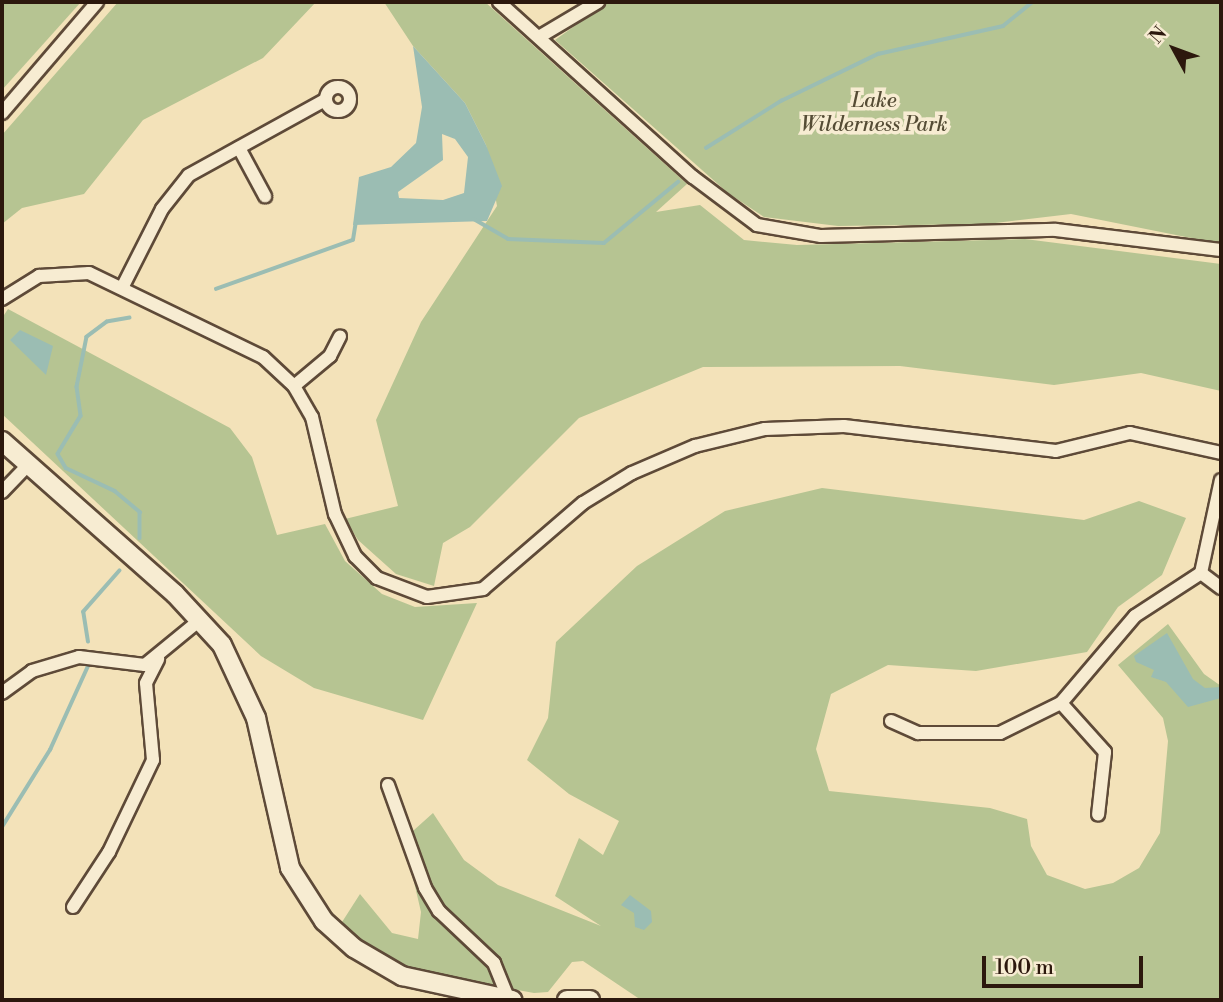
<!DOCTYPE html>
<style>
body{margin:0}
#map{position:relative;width:1223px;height:1002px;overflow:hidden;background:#f3e2b9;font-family:"Libre Bodoni",serif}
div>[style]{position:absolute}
.green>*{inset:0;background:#b6c492}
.water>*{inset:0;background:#9bbdb3}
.stream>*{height:3.5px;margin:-1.75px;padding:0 1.75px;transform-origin:1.75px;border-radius:1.75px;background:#9bbdb3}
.roads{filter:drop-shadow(2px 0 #5e4a38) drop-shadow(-2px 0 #5e4a38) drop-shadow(0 2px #5e4a38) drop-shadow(0 -2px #5e4a38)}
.street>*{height:12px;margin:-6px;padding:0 6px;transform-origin:6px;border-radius:6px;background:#f7ecd2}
.street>.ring{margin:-6px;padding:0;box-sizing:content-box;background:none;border:12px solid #f7ecd2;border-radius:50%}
.secondary>*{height:18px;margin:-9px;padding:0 9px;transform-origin:9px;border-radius:9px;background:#f7ecd2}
span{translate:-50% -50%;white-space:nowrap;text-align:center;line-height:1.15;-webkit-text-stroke:7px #f7ecd2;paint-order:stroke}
.park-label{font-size:21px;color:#554c35;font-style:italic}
.frame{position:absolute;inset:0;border:4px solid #2c180d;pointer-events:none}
.north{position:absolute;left:1139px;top:14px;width:70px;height:70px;-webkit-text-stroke:5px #f7ecd2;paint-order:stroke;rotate:311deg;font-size:19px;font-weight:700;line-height:28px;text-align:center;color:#2c180d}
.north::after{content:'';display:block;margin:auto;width:24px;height:32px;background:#2c180d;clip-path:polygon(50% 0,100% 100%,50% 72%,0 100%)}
.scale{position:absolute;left:982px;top:956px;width:161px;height:32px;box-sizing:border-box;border:4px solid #2c180d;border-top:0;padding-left:9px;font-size:21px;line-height:24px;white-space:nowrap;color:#2c180d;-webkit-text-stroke:5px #f7ecd2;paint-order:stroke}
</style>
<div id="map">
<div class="green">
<div style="clip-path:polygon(2px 2px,81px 2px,2px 90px)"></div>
<div style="clip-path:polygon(118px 2px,316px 2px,263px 58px,143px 120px,84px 194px,22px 208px,2px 224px,2px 135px)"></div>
<div style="clip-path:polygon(384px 2px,485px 2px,687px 184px,656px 212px,700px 205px,744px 240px,797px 245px,1025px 239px,1221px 264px,1221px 391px,1141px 373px,1054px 385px,900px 366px,703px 367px,579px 418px,470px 527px,443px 543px,434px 586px,396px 574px,358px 540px,345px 519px,398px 506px,376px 420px,421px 322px,497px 206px,486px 145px,465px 103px,413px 46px)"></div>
<div style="clip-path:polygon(608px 2px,1221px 2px,1221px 244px,1071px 214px,987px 224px,838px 226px,764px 217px,728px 193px,555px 40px)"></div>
<div style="clip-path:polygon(8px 309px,230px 428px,252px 457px,277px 535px,325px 524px,345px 561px,382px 594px,415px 607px,477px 603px,423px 720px,314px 688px,261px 656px,2px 414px,2px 318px)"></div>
<div style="clip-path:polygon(822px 488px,1084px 520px,1139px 501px,1186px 518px,1162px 575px,1118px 607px,1087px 652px,976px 671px,888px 665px,831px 694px,816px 749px,829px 791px,990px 808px,1027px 819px,1031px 846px,1047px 875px,1085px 889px,1113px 883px,1139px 868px,1160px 833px,1168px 741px,1163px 718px,1118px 665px,1168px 624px,1204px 674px,1221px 686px,1221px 1000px,641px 1000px,583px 961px,572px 962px,548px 992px,534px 993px,408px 970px,335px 933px,360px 894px,392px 933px,418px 939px,421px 912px,404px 839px,433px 813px,464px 860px,498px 885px,601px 926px,555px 896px,579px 838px,603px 855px,619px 821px,569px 794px,527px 760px,548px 718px,556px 642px,637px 566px,725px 511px)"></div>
</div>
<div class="water">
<div style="clip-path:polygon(evenodd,413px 46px,465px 103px,486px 145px,502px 186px,487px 221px,353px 225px,359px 177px,391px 167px,416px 143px,422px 107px,413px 46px,442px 134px,455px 139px,468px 157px,464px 193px,443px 200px,399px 198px,398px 192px,443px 160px,442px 134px)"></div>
<div style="clip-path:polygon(20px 330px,53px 346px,46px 375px,10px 340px)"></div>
<div style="clip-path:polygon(1167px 633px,1193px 679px,1205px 688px,1221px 687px,1221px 698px,1188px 707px,1166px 682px,1151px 677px,1154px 670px,1136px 662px,1134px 656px)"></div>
<div style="clip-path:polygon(630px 895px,651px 911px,652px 922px,644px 930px,635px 927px,634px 913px,621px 905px)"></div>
</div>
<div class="stream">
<div style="left:706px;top:148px;width:89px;rotate:-32.1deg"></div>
<div style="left:781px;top:101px;width:108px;rotate:-25.9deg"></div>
<div style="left:878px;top:54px;width:128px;rotate:-12.6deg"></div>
<div style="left:1003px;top:26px;width:38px;rotate:-39deg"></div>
<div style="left:474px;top:219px;width:39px;rotate:30deg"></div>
<div style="left:508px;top:239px;width:96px;rotate:2.4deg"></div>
<div style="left:604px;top:243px;width:96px;rotate:-39.5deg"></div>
<div style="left:216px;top:289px;width:145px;rotate:-19.7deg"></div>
<div style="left:353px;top:240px;width:18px;rotate:-81deg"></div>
<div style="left:130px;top:318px;width:23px;rotate:170deg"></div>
<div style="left:107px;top:322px;width:25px;rotate:143deg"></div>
<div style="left:87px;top:337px;width:51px;rotate:101.3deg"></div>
<div style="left:77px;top:387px;width:29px;rotate:82deg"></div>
<div style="left:81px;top:416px;width:44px;rotate:121.2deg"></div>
<div style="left:58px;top:454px;width:16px;rotate:60deg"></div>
<div style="left:66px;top:468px;width:54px;rotate:25.1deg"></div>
<div style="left:115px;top:491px;width:33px;rotate:40deg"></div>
<div style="left:140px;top:512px;width:26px;rotate:90deg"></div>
<div style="left:88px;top:642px;width:30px;rotate:-99deg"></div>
<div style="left:83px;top:612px;width:55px;rotate:-48.7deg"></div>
<div style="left:2px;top:827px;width:91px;rotate:-58.1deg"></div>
<div style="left:50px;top:750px;width:94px;rotate:-65.6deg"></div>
</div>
<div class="roads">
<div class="street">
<div style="left:499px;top:2px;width:261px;rotate:42.1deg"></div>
<div style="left:693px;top:177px;width:80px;rotate:36.9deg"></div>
<div style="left:757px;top:225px;width:65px;rotate:9.8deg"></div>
<div style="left:821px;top:236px;width:235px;rotate:-1.5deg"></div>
<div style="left:1056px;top:230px;width:166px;rotate:6.9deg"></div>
<div style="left:539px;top:37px;width:69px;rotate:-30.7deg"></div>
<div class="ring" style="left:326px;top:87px;width:12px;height:12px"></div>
<div style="left:2px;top:113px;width:146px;rotate:-49.4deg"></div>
<div style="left:239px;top:148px;width:55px;rotate:61.6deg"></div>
<div style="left:123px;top:286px;width:86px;rotate:-63.1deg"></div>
<div style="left:162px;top:209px;width:43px;rotate:-51.5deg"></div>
<div style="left:189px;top:175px;width:155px;rotate:-28.9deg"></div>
<div style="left:2px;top:299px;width:44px;rotate:-31.9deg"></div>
<div style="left:39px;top:276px;width:50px;rotate:-3.4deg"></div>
<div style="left:89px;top:273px;width:193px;rotate:25.8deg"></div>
<div style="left:263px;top:357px;width:42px;rotate:43.1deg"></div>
<div style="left:294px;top:386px;width:36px;rotate:60deg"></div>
<div style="left:312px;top:417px;width:100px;rotate:76.7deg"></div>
<div style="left:335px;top:514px;width:47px;rotate:64.5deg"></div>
<div style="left:355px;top:556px;width:31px;rotate:45deg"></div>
<div style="left:377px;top:578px;width:53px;rotate:20.8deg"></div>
<div style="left:427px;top:597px;width:57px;rotate:-8.1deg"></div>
<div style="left:483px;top:589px;width:132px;rotate:-40.7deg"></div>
<div style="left:583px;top:503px;width:57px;rotate:-31.5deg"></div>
<div style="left:632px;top:473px;width:69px;rotate:-23.2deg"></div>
<div style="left:695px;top:446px;width:72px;rotate:-13.7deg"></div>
<div style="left:765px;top:429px;width:79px;rotate:-2.2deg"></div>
<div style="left:844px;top:426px;width:213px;rotate:6.7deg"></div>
<div style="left:1056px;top:451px;width:76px;rotate:-13.7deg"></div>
<div style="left:1130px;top:433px;width:93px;rotate:12.4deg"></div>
<div style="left:294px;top:386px;width:47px;rotate:-39.8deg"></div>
<div style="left:330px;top:356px;width:22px;rotate:-63deg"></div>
<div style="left:2px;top:492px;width:37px;rotate:-46deg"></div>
<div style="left:1201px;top:573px;width:25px;rotate:37deg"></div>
<div style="left:2px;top:693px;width:37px;rotate:-36deg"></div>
<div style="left:32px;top:671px;width:49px;rotate:-16.6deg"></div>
<div style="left:79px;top:657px;width:66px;rotate:6.9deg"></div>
<div style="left:145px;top:665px;width:72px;rotate:-39.4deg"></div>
<div style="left:1061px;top:703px;width:66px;rotate:48.1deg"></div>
<div style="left:1105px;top:752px;width:63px;rotate:96.3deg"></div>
<div style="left:891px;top:721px;width:30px;rotate:24deg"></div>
<div style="left:918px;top:733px;width:82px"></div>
<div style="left:1000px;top:733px;width:68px;rotate:-26.2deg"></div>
<div style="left:1061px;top:703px;width:114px;rotate:-49.6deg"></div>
<div style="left:1135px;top:616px;width:79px;rotate:-33.1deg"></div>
<div style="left:1201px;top:573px;width:95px;rotate:-77.9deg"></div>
<div style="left:388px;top:785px;width:109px;rotate:70.2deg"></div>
<div style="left:425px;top:888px;width:27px;rotate:59deg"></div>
<div style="left:439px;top:911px;width:76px;rotate:43.4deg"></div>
<div style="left:494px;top:963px;width:40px;rotate:68deg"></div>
<div style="left:73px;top:907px;width:66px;rotate:-56.8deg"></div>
<div style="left:109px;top:852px;width:102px;rotate:-64.4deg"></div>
<div style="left:153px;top:760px;width:77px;rotate:-95.2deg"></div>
<div style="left:146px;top:683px;width:27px;rotate:-63deg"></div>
</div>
<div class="secondary">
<div style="left:2px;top:441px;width:231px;rotate:41.5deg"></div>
<div style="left:175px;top:594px;width:69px;rotate:47.3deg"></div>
<div style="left:222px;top:645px;width:81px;rotate:65deg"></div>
<div style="left:256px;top:718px;width:154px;rotate:77.2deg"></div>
<div style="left:290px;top:868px;width:63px;rotate:57.3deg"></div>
<div style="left:324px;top:921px;width:40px;rotate:42deg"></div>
<div style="left:354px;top:948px;width:56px;rotate:30.3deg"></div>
<div style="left:402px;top:976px;width:113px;rotate:12.3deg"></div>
<div style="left:567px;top:1000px;width:23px"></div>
</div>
</div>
<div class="park-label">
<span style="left:874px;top:113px">Lake<br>Wilderness Park</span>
</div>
<div class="frame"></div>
<div class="north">N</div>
<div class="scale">100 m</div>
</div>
